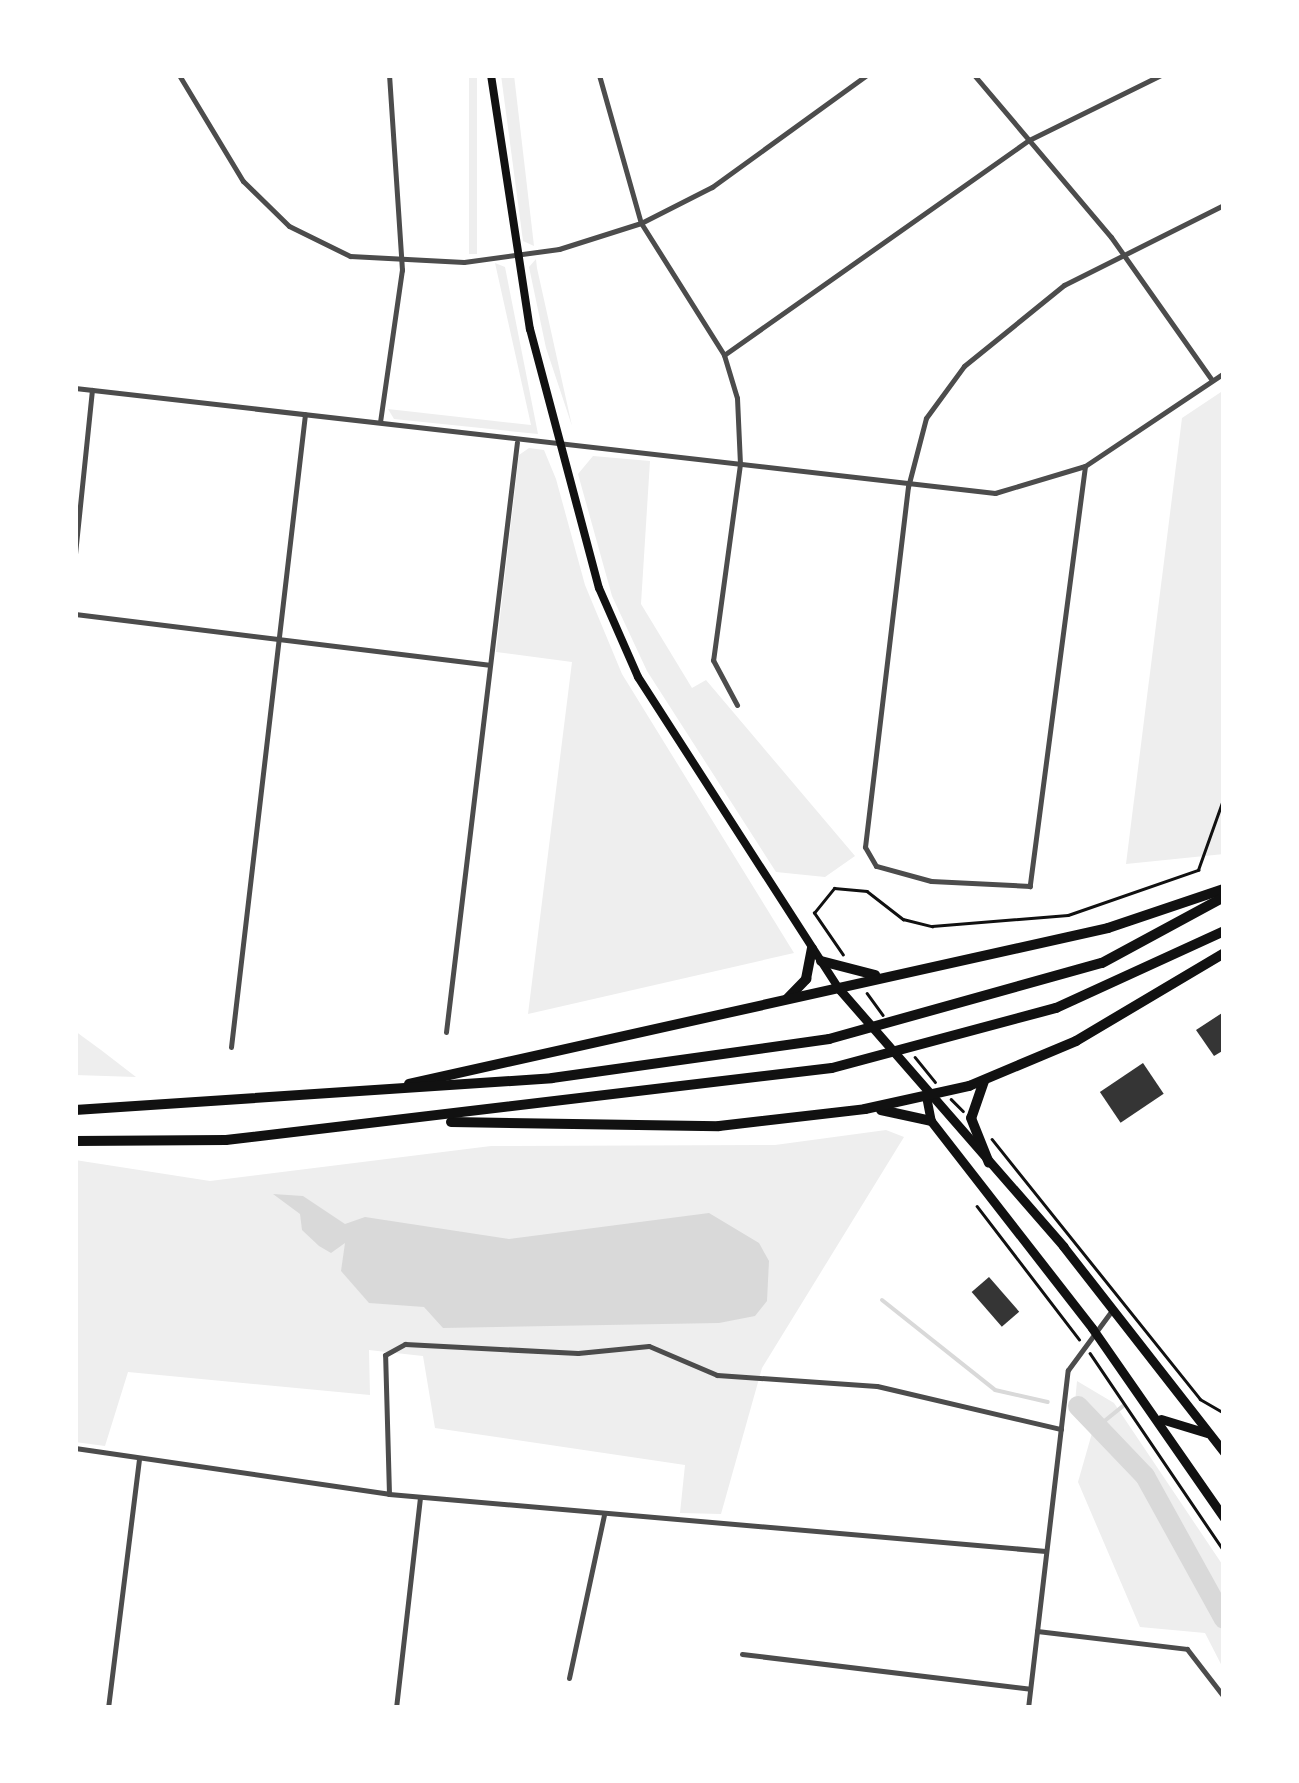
<!DOCTYPE html>
<style>
body{margin:0}
#map{position:relative;width:1299px;height:1783px;overflow:hidden;background:#fff;font-family:"Public Sans",sans-serif}
div>[style]{position:absolute}
.green>*{inset:0;background:#eee;transform-origin:0 0}
.water>*{inset:0;background:#d9d9d9}
.stream>*{height:4px;margin:-2px;padding:0 2px;transform-origin:2px;border-radius:2px;background:#d9d9d9}
.river>*{height:20px;margin:-10px;padding:0 10px;transform-origin:10px;border-radius:10px;background:#d9d9d9}
.building>*{inset:0;background:#353535;transform-origin:0 0}
.path>*{height:2.5px;margin:-1.25px;padding:0 1.25px;transform-origin:1.25px;border-radius:1.25px;background:#111}
.minor>*{height:5px;margin:-2.5px;padding:0 2.5px;transform-origin:2.5px;border-radius:2.5px;background:#4c4c4c}
.secondary>*{height:8px;margin:-4px;padding:0 4px;transform-origin:4px;border-radius:4px;background:#111}
.primary>*{height:9px;margin:-4.5px;padding:0 4.5px;transform-origin:4.5px;border-radius:4.5px;background:#111}
.motorway>*{height:10px;margin:-5px;padding:0 5px;transform-origin:5px;border-radius:5px;background:#111}
span{translate:-50% -50%;white-space:nowrap;text-align:center;line-height:1.15;-webkit-text-stroke:9px #fff;paint-order:stroke}
.frame{position:absolute;inset:0;border:78px solid #fff;pointer-events:none}
</style>
<div id="map">
<div class="green">
<div style="left:469px;top:75px;width:8px;height:179px"></div>
<div style="clip-path:polygon(501px 75px,514px 75px,534px 246px,523px 241px)"></div>
<div style="clip-path:polygon(536px 259px,537px 268px,572px 426px,546px 348px,529px 267px)"></div>
<div style="clip-path:polygon(495px 263px,505px 267px,538px 434px,394px 419px,388px 409px,531px 425px)"></div>
<div style="clip-path:polygon(1224px 390px,1224px 854px,1126px 864px,1182px 418px)"></div>
<div style="clip-path:polygon(529px 448px,544px 450px,556px 479px,585px 585px,622px 674px,794px 953px,528px 1014px,572px 662px,496px 652px,519px 455px)"></div>
<div style="clip-path:polygon(593px 456px,650px 461px,641px 604px,692px 688px,706px 680px,855px 856px,825px 877px,776px 872px,647px 671px,612px 596px,578px 474px)"></div>
<div style="clip-path:polygon(75px 1031px,101px 1050px,136px 1077px,75px 1075px)"></div>
<div style="clip-path:polygon(886px 1130px,904px 1137px,762px 1368px,721px 1514px,680px 1513px,685px 1465px,435px 1428px,423px 1356px,369px 1350px,370px 1395px,128px 1372px,105px 1446px,75px 1442px,75px 1160px,210px 1181px,491px 1146px,775px 1145px)"></div>
<div style="clip-path:polygon(1077px 1381px,1114px 1403px,1224px 1567px,1224px 1670px,1205px 1633px,1140px 1627px,1078px 1482px,1094px 1426px,1074px 1413px)"></div>
</div>
<div class="water">
<div style="clip-path:polygon(273px 1194px,303px 1196px,345px 1224px,365px 1217px,509px 1239px,709px 1213px,759px 1243px,769px 1261px,767px 1301px,755px 1316px,719px 1323px,443px 1328px,424px 1307px,369px 1303px,341px 1271px,345px 1243px,331px 1253px,319px 1246px,302px 1230px,300px 1214px)"></div>
</div>
<div class="stream">
<div style="left:882px;top:1300px;width:144px;rotate:38.5deg"></div>
<div style="left:995px;top:1390px;width:54px;rotate:12.8deg"></div>
<div style="left:1102px;top:1423px;width:28px;rotate:-39deg"></div>
</div>
<div class="river">
<div style="left:1078px;top:1406px;width:97px;rotate:46.3deg"></div>
<div style="left:1145px;top:1476px;width:163px;rotate:61.1deg"></div>
</div>
<div class="building">
<div style="clip-path:polygon(1222px 1013px,1224px 1050px,1214px 1056px,1196px 1030px)"></div>
<div style="left:1143px;top:1063px;width:37px;height:52px;rotate:56deg"></div>
<div style="left:989px;top:1277px;width:46px;height:23px;rotate:49deg"></div>
</div>
<div class="path">
<div style="left:843px;top:955px;width:51px;rotate:-124.6deg"></div>
<div style="left:814px;top:913px;width:32px;rotate:-51deg"></div>
<div style="left:834px;top:888px;width:33px;rotate:5deg"></div>
<div style="left:867px;top:891px;width:46px;rotate:37.9deg"></div>
<div style="left:903px;top:919px;width:30px;rotate:14deg"></div>
<div style="left:932px;top:926px;width:136px;rotate:-4.6deg"></div>
<div style="left:1068px;top:915px;width:138px;rotate:-19.1deg"></div>
<div style="left:1198px;top:870px;width:77px;rotate:-70.4deg"></div>
<div style="left:867px;top:993px;width:27px;rotate:54deg"></div>
<div style="left:915px;top:1057px;width:32px;rotate:51deg"></div>
<div style="left:951px;top:1099px;width:17px;rotate:45deg"></div>
<div style="left:992px;top:1139px;width:333px;rotate:51.3deg"></div>
<div style="left:1200px;top:1399px;width:28px;rotate:30deg"></div>
<div style="left:977px;top:1206px;width:168px;rotate:52.5deg"></div>
<div style="left:1090px;top:1353px;width:239px;rotate:55.9deg"></div>
</div>
<div class="minor">
<div style="left:179px;top:75px;width:124px;rotate:58.9deg"></div>
<div style="left:243px;top:181px;width:64px;rotate:44.4deg"></div>
<div style="left:289px;top:226px;width:68px;rotate:26.2deg"></div>
<div style="left:350px;top:256px;width:114px;rotate:3deg"></div>
<div style="left:464px;top:262px;width:96px;rotate:-7.8deg"></div>
<div style="left:559px;top:249px;width:86px;rotate:-17.6deg"></div>
<div style="left:641px;top:223px;width:80px;rotate:-26.9deg"></div>
<div style="left:712px;top:187px;width:191px;rotate:-35.9deg"></div>
<div style="left:599px;top:75px;width:154px;rotate:74.2deg"></div>
<div style="left:641px;top:223px;width:156px;rotate:57.8deg"></div>
<div style="left:724px;top:355px;width:45px;rotate:73.2deg"></div>
<div style="left:737px;top:398px;width:66px;rotate:87.4deg"></div>
<div style="left:740px;top:464px;width:198px;rotate:97.8deg"></div>
<div style="left:713px;top:660px;width:51px;rotate:61.9deg"></div>
<div style="left:974px;top:75px;width:212px;rotate:49.8deg"></div>
<div style="left:1111px;top:237px;width:175px;rotate:54.8deg"></div>
<div style="left:724px;top:355px;width:373px;rotate:-35.2deg"></div>
<div style="left:1029px;top:140px;width:147px;rotate:-26.2deg"></div>
<div style="left:75px;top:388px;width:926px;rotate:6.51deg"></div>
<div style="left:995px;top:493px;width:94px;rotate:-16.7deg"></div>
<div style="left:1085px;top:466px;width:167px;rotate:-33.8deg"></div>
<div style="left:380px;top:422px;width:154px;rotate:-81.8deg"></div>
<div style="left:402px;top:270px;width:195px;rotate:-93.8deg"></div>
<div style="left:1085px;top:466px;width:424px;rotate:97.5deg"></div>
<div style="left:1030px;top:886px;width:99px;rotate:-177.1deg"></div>
<div style="left:931px;top:881px;width:57px;rotate:-164.7deg"></div>
<div style="left:876px;top:866px;width:22px;rotate:-120deg"></div>
<div style="left:865px;top:847px;width:363px;rotate:-83.2deg"></div>
<div style="left:908px;top:487px;width:71px;rotate:-75.4deg"></div>
<div style="left:926px;top:418px;width:64px;rotate:-53.8deg"></div>
<div style="left:964px;top:366px;width:129px;rotate:-39deg"></div>
<div style="left:1064px;top:285px;width:179px;rotate:-26.6deg"></div>
<div style="left:75px;top:554px;width:165px;rotate:-84.1deg"></div>
<div style="left:75px;top:614px;width:417px;rotate:7deg"></div>
<div style="left:446px;top:1032px;width:594px;rotate:-83.14deg"></div>
<div style="left:231px;top:1047px;width:637px;rotate:-83.33deg"></div>
<div style="left:75px;top:1448px;width:317px;rotate:8.3deg"></div>
<div style="left:389px;top:1494px;width:659px;rotate:4.96deg"></div>
<div style="left:389px;top:1494px;width:139px;rotate:-91.6deg"></div>
<div style="left:385px;top:1355px;width:23px;rotate:-29deg"></div>
<div style="left:405px;top:1344px;width:173px;rotate:3deg"></div>
<div style="left:578px;top:1353px;width:71px;rotate:-5.6deg"></div>
<div style="left:649px;top:1346px;width:74px;rotate:23.1deg"></div>
<div style="left:717px;top:1375px;width:160px;rotate:3.9deg"></div>
<div style="left:877px;top:1386px;width:189px;rotate:13.2deg"></div>
<div style="left:1037px;top:1631px;width:151px;rotate:6.8deg"></div>
<div style="left:1187px;top:1649px;width:61px;rotate:52.4deg"></div>
<div style="left:742px;top:1654px;width:290px;rotate:6.9deg"></div>
<div style="left:569px;top:1678px;width:167px;rotate:-77.9deg"></div>
<div style="left:108px;top:1708px;width:252px;rotate:-82.9deg"></div>
<div style="left:396px;top:1708px;width:212px;rotate:-83.5deg"></div>
<div style="left:1028px;top:1708px;width:340px;rotate:-83.3deg"></div>
<div style="left:1068px;top:1370px;width:76px;rotate:-53.6deg"></div>
</div>
<div class="secondary">
<div style="left:491px;top:75px;width:257px;rotate:81.3deg"></div>
<div style="left:530px;top:329px;width:268px;rotate:75.1deg"></div>
<div style="left:599px;top:588px;width:97px;rotate:66.3deg"></div>
<div style="left:638px;top:677px;width:373px;rotate:57.2deg"></div>
</div>
<div class="primary">
<div style="left:840px;top:990px;width:340px;rotate:48.9deg"></div>
<div style="left:1063px;top:1246px;width:261px;rotate:52deg"></div>
<div style="left:926px;top:1096px;width:25px;rotate:79deg"></div>
<div style="left:931px;top:1121px;width:262px;rotate:52.1deg"></div>
<div style="left:1092px;top:1328px;width:231px;rotate:55.2deg"></div>
<div style="left:1161px;top:1419px;width:48px;rotate:16.9deg"></div>
</div>
<div class="motorway">
<div style="left:821px;top:961px;width:56px;rotate:14.5deg"></div>
<div style="left:787px;top:999px;width:28px;rotate:-46deg"></div>
<div style="left:806px;top:979px;width:31px;rotate:-79deg"></div>
<div style="left:984px;top:1081px;width:39px;rotate:109deg"></div>
<div style="left:971px;top:1118px;width:48px;rotate:68.2deg"></div>
<div style="left:409px;top:1084px;width:716px;rotate:-12.58deg"></div>
<div style="left:1108px;top:928px;width:122px;rotate:-18.6deg"></div>
<div style="left:75px;top:1110px;width:478px;rotate:-3.8deg"></div>
<div style="left:552px;top:1078px;width:280px;rotate:-8deg"></div>
<div style="left:829px;top:1039px;width:283px;rotate:-15.6deg"></div>
<div style="left:1102px;top:963px;width:139px;rotate:-28.4deg"></div>
<div style="left:881px;top:1110px;width:51px;rotate:12.4deg"></div>
<div style="left:451px;top:1122px;width:268px;rotate:0.9deg"></div>
<div style="left:719px;top:1126px;width:147px;rotate:-6.6deg"></div>
<div style="left:865px;top:1109px;width:107px;rotate:-12.5deg"></div>
<div style="left:969px;top:1086px;width:116px;rotate:-22.8deg"></div>
<div style="left:1076px;top:1041px;width:172px;rotate:-30.7deg"></div>
<div style="left:75px;top:1141px;width:151px;rotate:-0.4deg"></div>
<div style="left:226px;top:1140px;width:610px;rotate:-6.78deg"></div>
<div style="left:832px;top:1068px;width:232px;rotate:-15deg"></div>
<div style="left:1056px;top:1008px;width:185px;rotate:-24.6deg"></div>
</div>
<div class="frame"></div>
</div>
